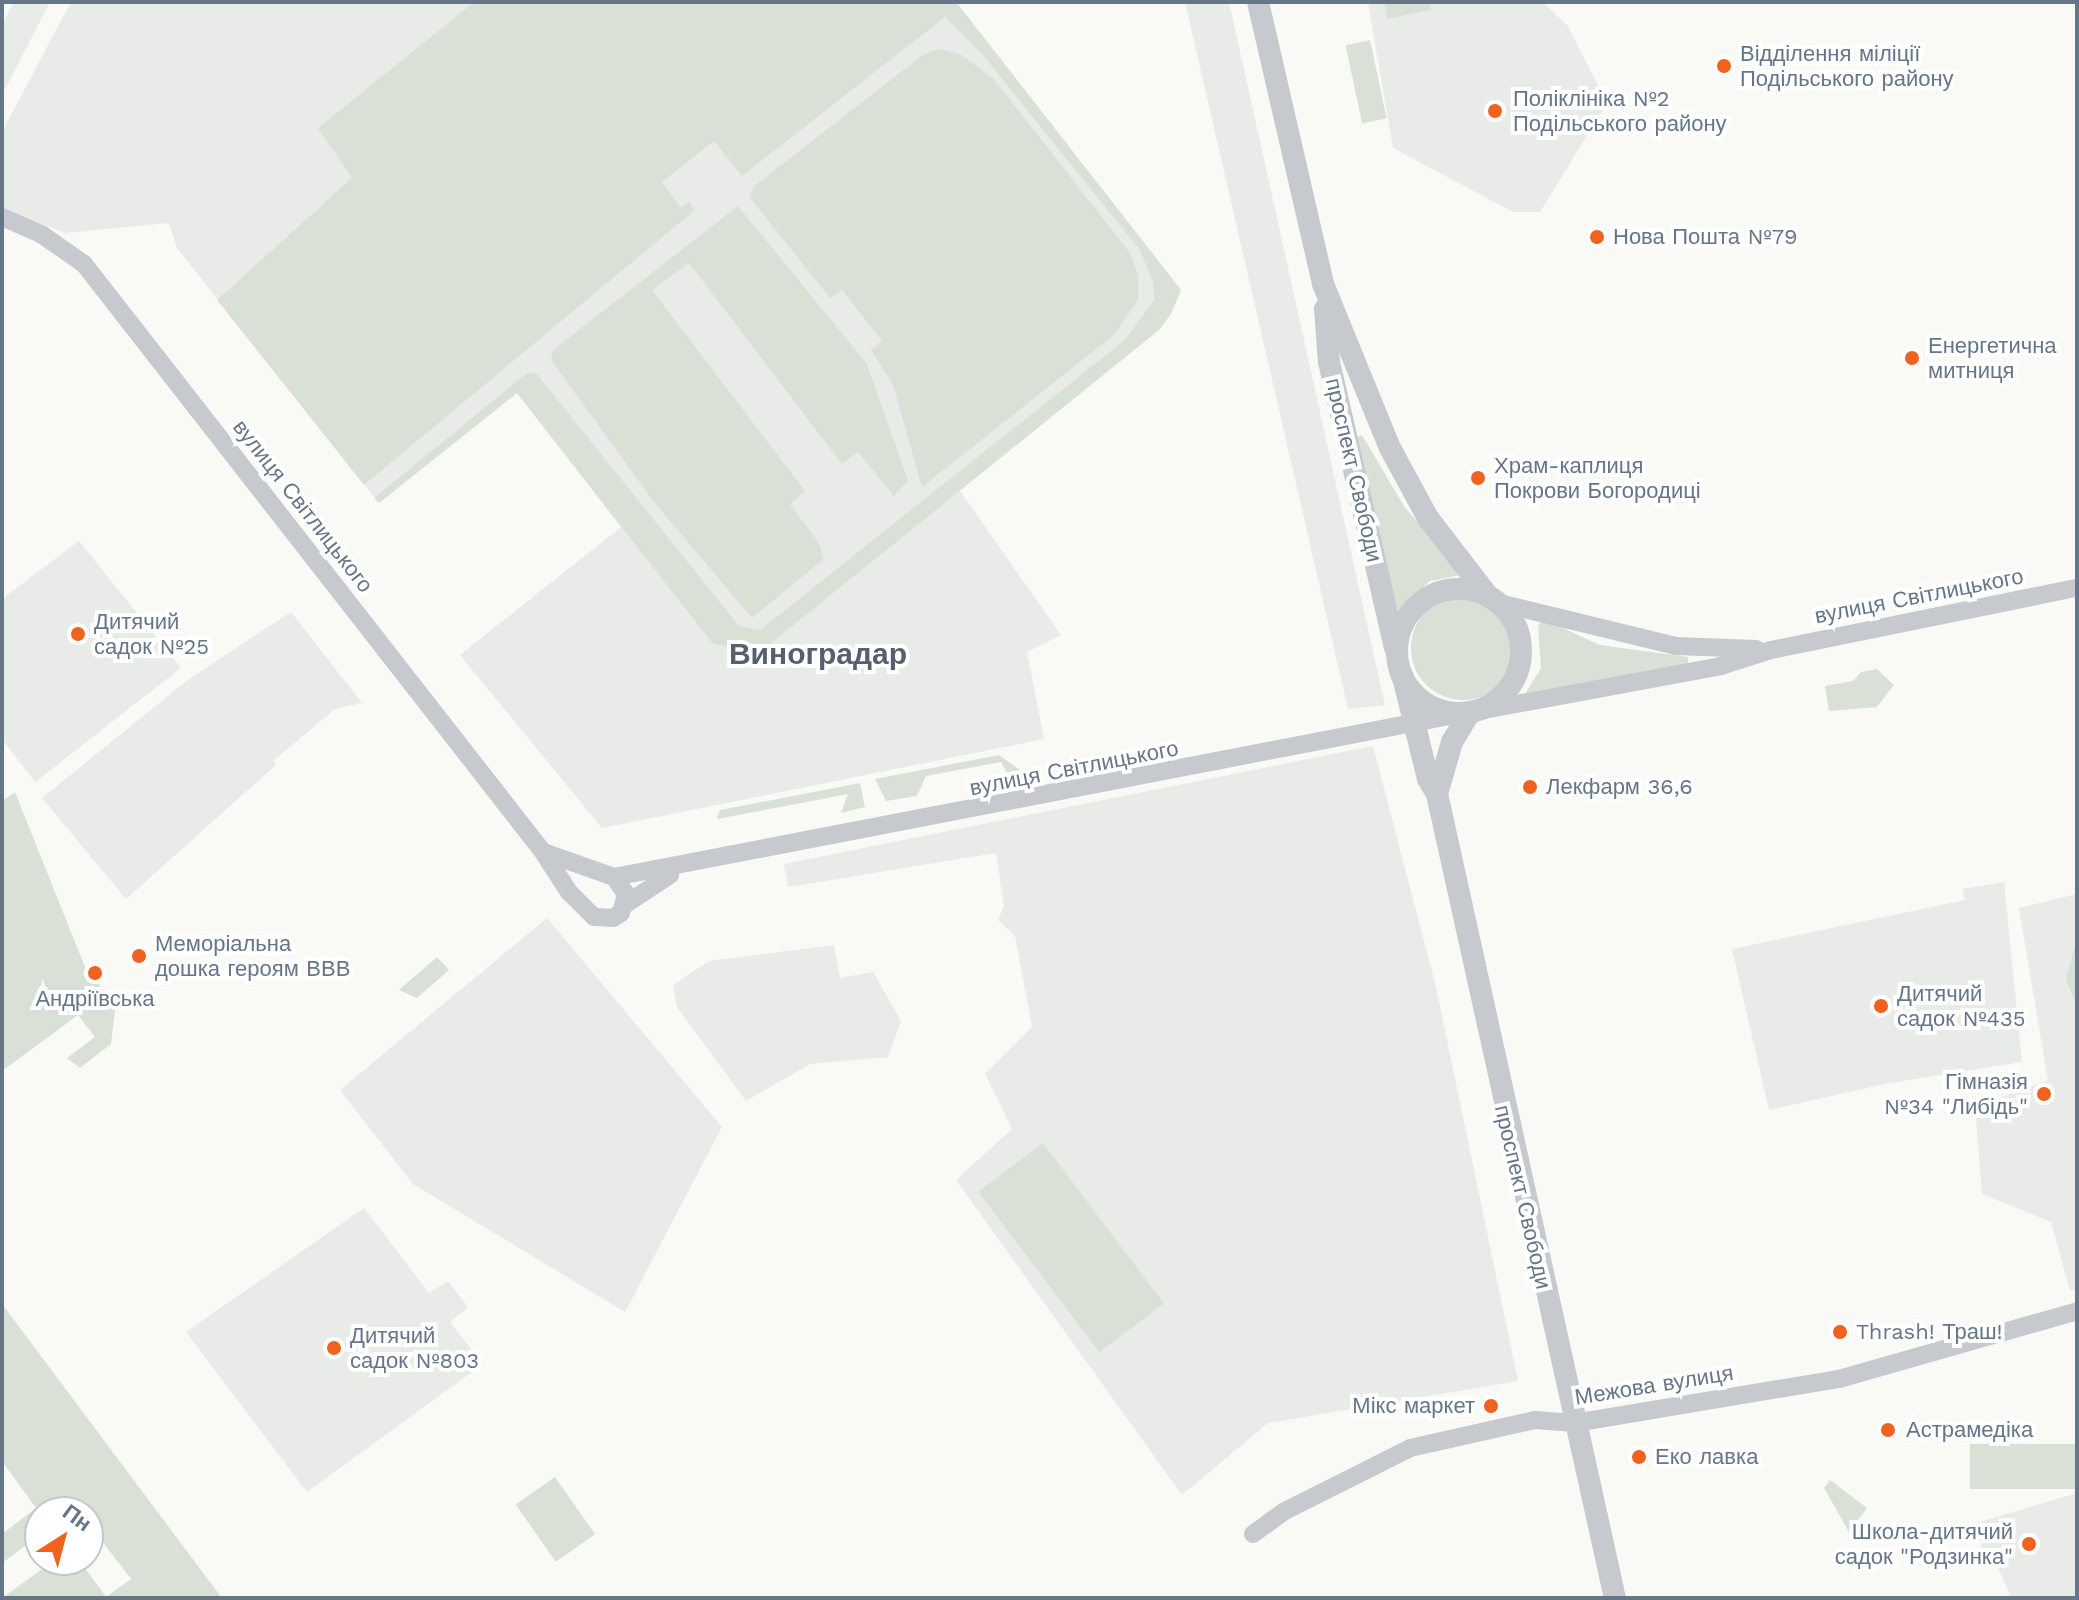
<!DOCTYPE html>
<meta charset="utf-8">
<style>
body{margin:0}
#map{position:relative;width:2079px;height:1600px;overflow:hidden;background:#f9f9f6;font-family:"Work Sans",sans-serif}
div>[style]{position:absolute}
.built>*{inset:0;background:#e9ebe9}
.green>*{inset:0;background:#d9e1d7;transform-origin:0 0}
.round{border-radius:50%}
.minor>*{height:18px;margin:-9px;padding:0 9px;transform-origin:9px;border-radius:9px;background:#c6c9ce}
.tertiary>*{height:22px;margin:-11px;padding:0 11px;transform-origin:11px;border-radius:11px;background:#c6c9ce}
.tertiary>.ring{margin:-11px;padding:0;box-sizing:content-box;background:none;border:22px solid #c6c9ce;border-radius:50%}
.dots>*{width:22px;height:22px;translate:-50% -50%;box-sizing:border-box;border:4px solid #fff;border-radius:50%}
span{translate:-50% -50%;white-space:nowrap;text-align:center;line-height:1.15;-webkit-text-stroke:8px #fff;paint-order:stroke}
.poi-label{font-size:22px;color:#657689}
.left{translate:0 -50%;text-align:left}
.right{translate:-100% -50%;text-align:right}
.street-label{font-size:22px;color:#657689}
.district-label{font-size:30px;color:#54606e;font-weight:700}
.frame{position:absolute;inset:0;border:4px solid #657689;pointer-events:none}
.north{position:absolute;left:24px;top:1496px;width:80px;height:80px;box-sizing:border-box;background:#fff;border:2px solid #c1c8d0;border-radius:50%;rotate:36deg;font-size:22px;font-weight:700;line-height:32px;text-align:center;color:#657689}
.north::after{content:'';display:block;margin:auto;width:28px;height:36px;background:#f1621e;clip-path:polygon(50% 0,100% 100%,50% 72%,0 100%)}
</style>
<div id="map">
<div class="built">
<div style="clip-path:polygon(14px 2px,50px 2px,2px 95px,2px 24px)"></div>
<div style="clip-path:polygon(71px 2px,956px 2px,1181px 290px,1159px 330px,958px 488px,1061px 635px,1027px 652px,1044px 739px,602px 828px,460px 655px,621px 527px,517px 393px,379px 503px,177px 248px,169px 223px,65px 233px,2px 209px,2px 132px)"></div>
<div style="clip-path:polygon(1185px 2px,1229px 2px,1385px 705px,1348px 709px)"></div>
<div style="clip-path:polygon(1368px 2px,1543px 2px,1568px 26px,1607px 103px,1540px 212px,1513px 212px,1393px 148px)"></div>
<div style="clip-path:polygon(79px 541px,181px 668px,35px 782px,2px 739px,2px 599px)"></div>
<div style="clip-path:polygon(291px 612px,362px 703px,335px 709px,274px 760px,276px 765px,126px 899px,42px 798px,189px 679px)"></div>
<div style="clip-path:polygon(1373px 746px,1436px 987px,1518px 1381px,1268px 1423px,1182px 1495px,956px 1180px,1012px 1129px,985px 1074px,1032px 1027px,1015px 936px,998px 920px,1004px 906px,996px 853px,788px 887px,784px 864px)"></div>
<div style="clip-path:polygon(2004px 882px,2022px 1062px,1884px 1084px,1769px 1110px,1732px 949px,1965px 900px,1963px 889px)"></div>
<div style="clip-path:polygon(2077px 894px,2077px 1289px,2070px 1291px,2051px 1222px,1982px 1194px,1975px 1107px,2048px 1080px,2019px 908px)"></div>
<div style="clip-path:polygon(547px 918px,722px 1127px,625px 1312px,413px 1184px,340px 1090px)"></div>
<div style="clip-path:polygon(834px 945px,840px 978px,873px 972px,901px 1021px,888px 1057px,810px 1064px,746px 1101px,677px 1007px,673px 985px,709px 961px)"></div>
<div style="clip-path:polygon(364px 1208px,429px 1293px,448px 1281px,468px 1307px,450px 1322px,483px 1364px,307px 1492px,186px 1332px)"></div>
<div style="clip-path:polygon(2077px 1493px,2077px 1598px,2011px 1598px,1994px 1558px,1987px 1561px,1973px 1524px)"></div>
</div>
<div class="green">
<div style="clip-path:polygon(474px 2px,956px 2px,1181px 290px,1171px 314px,1159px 330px,760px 652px,713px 644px,517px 393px,379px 503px,374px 498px,527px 373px,536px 373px,739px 626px,760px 630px,1126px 339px,1154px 300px,1153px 282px,1140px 250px,982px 54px,945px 17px,742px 176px,714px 141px,662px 182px,681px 208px,689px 202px,695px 210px,364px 485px,217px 300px,352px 178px,318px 128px)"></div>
<div style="clip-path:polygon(1384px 2px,1429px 2px,1431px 10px,1387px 19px)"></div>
<div style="left:1370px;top:40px;width:80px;height:25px;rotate:78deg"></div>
<div style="clip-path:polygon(939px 49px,960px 54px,994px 79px,1130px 253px,1138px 274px,1138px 300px,1114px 335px,922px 487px,893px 385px,871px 350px,882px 341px,842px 290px,830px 298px,750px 198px,753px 187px,924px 54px)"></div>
<div style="clip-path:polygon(738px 206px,867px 364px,908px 481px,894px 496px,858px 452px,842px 464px,689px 263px,652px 290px,805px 491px,790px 504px,819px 543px,824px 559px,752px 618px,654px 502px,551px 360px,553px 350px)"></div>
<div style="clip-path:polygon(1362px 435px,1405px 508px,1466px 574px,1430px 581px,1398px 611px,1354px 439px)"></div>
<div class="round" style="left:1411px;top:596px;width:104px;height:104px"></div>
<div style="clip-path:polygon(1543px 619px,1600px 645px,1688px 657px,1688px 666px,1525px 694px,1541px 668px,1538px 626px)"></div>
<div style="clip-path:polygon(1877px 669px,1894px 685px,1877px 707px,1829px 711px,1825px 686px,1853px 681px,1861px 672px)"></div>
<div style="clip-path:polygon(999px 755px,1024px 773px,1009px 777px,1001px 762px,926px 776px,917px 796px,886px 801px,875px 779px)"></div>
<div style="clip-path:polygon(860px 783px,865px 807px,841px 813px,848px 794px,717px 819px,720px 810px)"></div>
<div style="clip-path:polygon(15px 792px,87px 972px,116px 1003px,111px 1044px,80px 1068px,67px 1058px,95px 1037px,78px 1015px,2px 1071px,2px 801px)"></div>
<div style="clip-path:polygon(2077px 938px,2077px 1007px,2066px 980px)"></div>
<div style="clip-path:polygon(437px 957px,449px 970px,417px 998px,399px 990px)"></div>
<div style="left:1043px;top:1143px;width:201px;height:81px;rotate:53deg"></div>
<div style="clip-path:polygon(2px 1304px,222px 1598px,2px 1598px,55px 1560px,79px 1560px,106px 1597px,131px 1579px,88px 1523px,88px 1512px,75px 1509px,40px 1512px,40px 1535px,2px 1563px,2px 1534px,36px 1508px,2px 1461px)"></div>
<div style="left:2077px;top:1444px;width:45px;height:107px;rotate:90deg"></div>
<div style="left:555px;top:1477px;width:70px;height:48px;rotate:55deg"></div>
<div style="clip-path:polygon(1830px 1480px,1867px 1508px,1849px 1532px,1824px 1488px)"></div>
</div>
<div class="minor">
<div style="left:2px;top:217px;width:43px;rotate:23.6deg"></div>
<div style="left:41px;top:234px;width:52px;rotate:34.9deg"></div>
<div style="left:84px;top:264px;width:746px;rotate:52.02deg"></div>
<div style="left:543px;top:852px;width:48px;rotate:57deg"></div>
<div style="left:569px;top:892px;width:35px;rotate:45deg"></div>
<div style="left:594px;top:917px;width:19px;rotate:3deg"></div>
<div style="left:613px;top:918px;width:9px;rotate:-32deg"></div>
<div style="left:621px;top:913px;width:20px;rotate:-75deg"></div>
<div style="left:626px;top:894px;width:21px;rotate:-125deg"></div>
<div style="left:614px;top:877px;width:75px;rotate:-160.6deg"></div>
<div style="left:1499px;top:603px;width:181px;rotate:13.7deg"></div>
<div style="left:1675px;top:646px;width:81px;rotate:2.1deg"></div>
<div style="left:1484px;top:710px;width:241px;rotate:-10.5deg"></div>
<div style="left:1721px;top:666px;width:52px;rotate:-17.7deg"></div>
<div style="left:1771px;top:650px;width:312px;rotate:-11.5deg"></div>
<div style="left:614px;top:877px;width:872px;rotate:-10.91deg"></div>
<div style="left:626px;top:904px;width:53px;rotate:-33.4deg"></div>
<div style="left:1253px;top:1534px;width:37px;rotate:-36deg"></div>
<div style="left:1283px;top:1512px;width:142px;rotate:-26.7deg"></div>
<div style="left:1410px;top:1448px;width:128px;rotate:-12.6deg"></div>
<div style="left:1535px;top:1420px;width:40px;rotate:4.3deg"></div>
<div style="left:1575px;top:1423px;width:268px;rotate:-9.5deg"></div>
<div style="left:1839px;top:1379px;width:248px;rotate:-15.9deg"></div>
</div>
<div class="tertiary">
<div style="left:1258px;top:2px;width:289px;rotate:77deg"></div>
<div style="left:1323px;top:284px;width:177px;rotate:67.8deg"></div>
<div style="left:1390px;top:448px;width:80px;rotate:61.5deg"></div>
<div style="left:1428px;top:518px;width:98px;rotate:52.4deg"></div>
<div style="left:1325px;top:309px;width:53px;rotate:85.7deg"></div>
<div style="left:1329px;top:362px;width:293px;rotate:77deg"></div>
<div class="ring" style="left:1397px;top:589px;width:102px;height:102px"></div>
<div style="left:1403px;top:677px;width:105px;rotate:76.2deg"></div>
<div style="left:1428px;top:779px;width:17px;rotate:59deg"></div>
<div style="left:1437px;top:794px;width:823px;rotate:77.52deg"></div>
<div style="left:1437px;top:794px;width:54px;rotate:-73.9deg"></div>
<div style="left:1452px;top:742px;width:35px;rotate:-59deg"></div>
</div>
<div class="dots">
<div style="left:1724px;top:66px;background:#f1621e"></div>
<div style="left:1495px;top:111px;background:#f1621e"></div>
<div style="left:1597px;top:237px;background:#f1621e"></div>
<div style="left:1912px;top:358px;background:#f1621e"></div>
<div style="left:1478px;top:478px;background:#f1621e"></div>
<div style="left:78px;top:634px;background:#f1621e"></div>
<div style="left:1530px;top:787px;background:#f1621e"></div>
<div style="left:139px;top:956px;background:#f1621e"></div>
<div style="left:95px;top:973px;background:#f1621e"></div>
<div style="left:1881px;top:1006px;background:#f1621e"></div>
<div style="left:2044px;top:1094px;background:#f1621e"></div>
<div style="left:1840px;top:1332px;background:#f1621e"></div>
<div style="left:334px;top:1348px;background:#f1621e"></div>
<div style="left:1491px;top:1406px;background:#f1621e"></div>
<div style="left:1888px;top:1430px;background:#f1621e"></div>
<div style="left:1639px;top:1457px;background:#f1621e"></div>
<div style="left:2029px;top:1544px;background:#f1621e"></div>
</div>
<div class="poi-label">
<span class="left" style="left:1740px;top:66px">Відділення міліції<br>Подільського району</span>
<span class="left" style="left:1513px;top:111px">Поліклініка №2<br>Подільського району</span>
<span class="left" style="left:1613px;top:237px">Нова Пошта №79</span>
<span class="left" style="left:1928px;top:358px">Енергетична<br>митниця</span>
<span class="left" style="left:1494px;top:478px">Храм-каплиця<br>Покрови Богородиці</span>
<span class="left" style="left:94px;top:634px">Дитячий<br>садок №25</span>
<span class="left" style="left:1546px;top:787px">Лекфарм 36,6</span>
<span class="left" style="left:155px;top:956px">Меморіальна<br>дошка героям ВВВ</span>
<span class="left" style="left:1897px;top:1006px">Дитячий<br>садок №435</span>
<span style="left:95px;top:999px">Андріївська</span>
<span class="right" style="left:2028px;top:1094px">Гімназія<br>№34 "Либідь"</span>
<span class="left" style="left:1856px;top:1332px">Thrash! Траш!</span>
<span class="left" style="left:350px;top:1348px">Дитячий<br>садок №803</span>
<span class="right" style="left:1475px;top:1406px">Мікс маркет</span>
<span class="left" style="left:1906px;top:1430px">Астрамедіка</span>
<span class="left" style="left:1655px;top:1457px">Еко лавка</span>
<span class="right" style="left:2013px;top:1544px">Школа-дитячий<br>садок "Родзинка"</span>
</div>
<div class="street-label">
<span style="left:1354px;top:470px;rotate:77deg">проспект Свободи</span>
<span style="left:303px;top:506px;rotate:52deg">вулиця Світлицького</span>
<span style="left:1919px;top:596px;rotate:-11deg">вулиця Світлицького</span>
<span style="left:1074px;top:768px;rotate:-11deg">вулиця Світлицького</span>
<span style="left:1523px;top:1197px;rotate:77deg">проспект Свободи</span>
<span style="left:1654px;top:1385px;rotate:-9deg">Межова вулиця</span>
</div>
<div class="district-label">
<span style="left:818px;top:654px">Виноградар</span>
</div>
<div class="frame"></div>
<div class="north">Пн</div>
</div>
